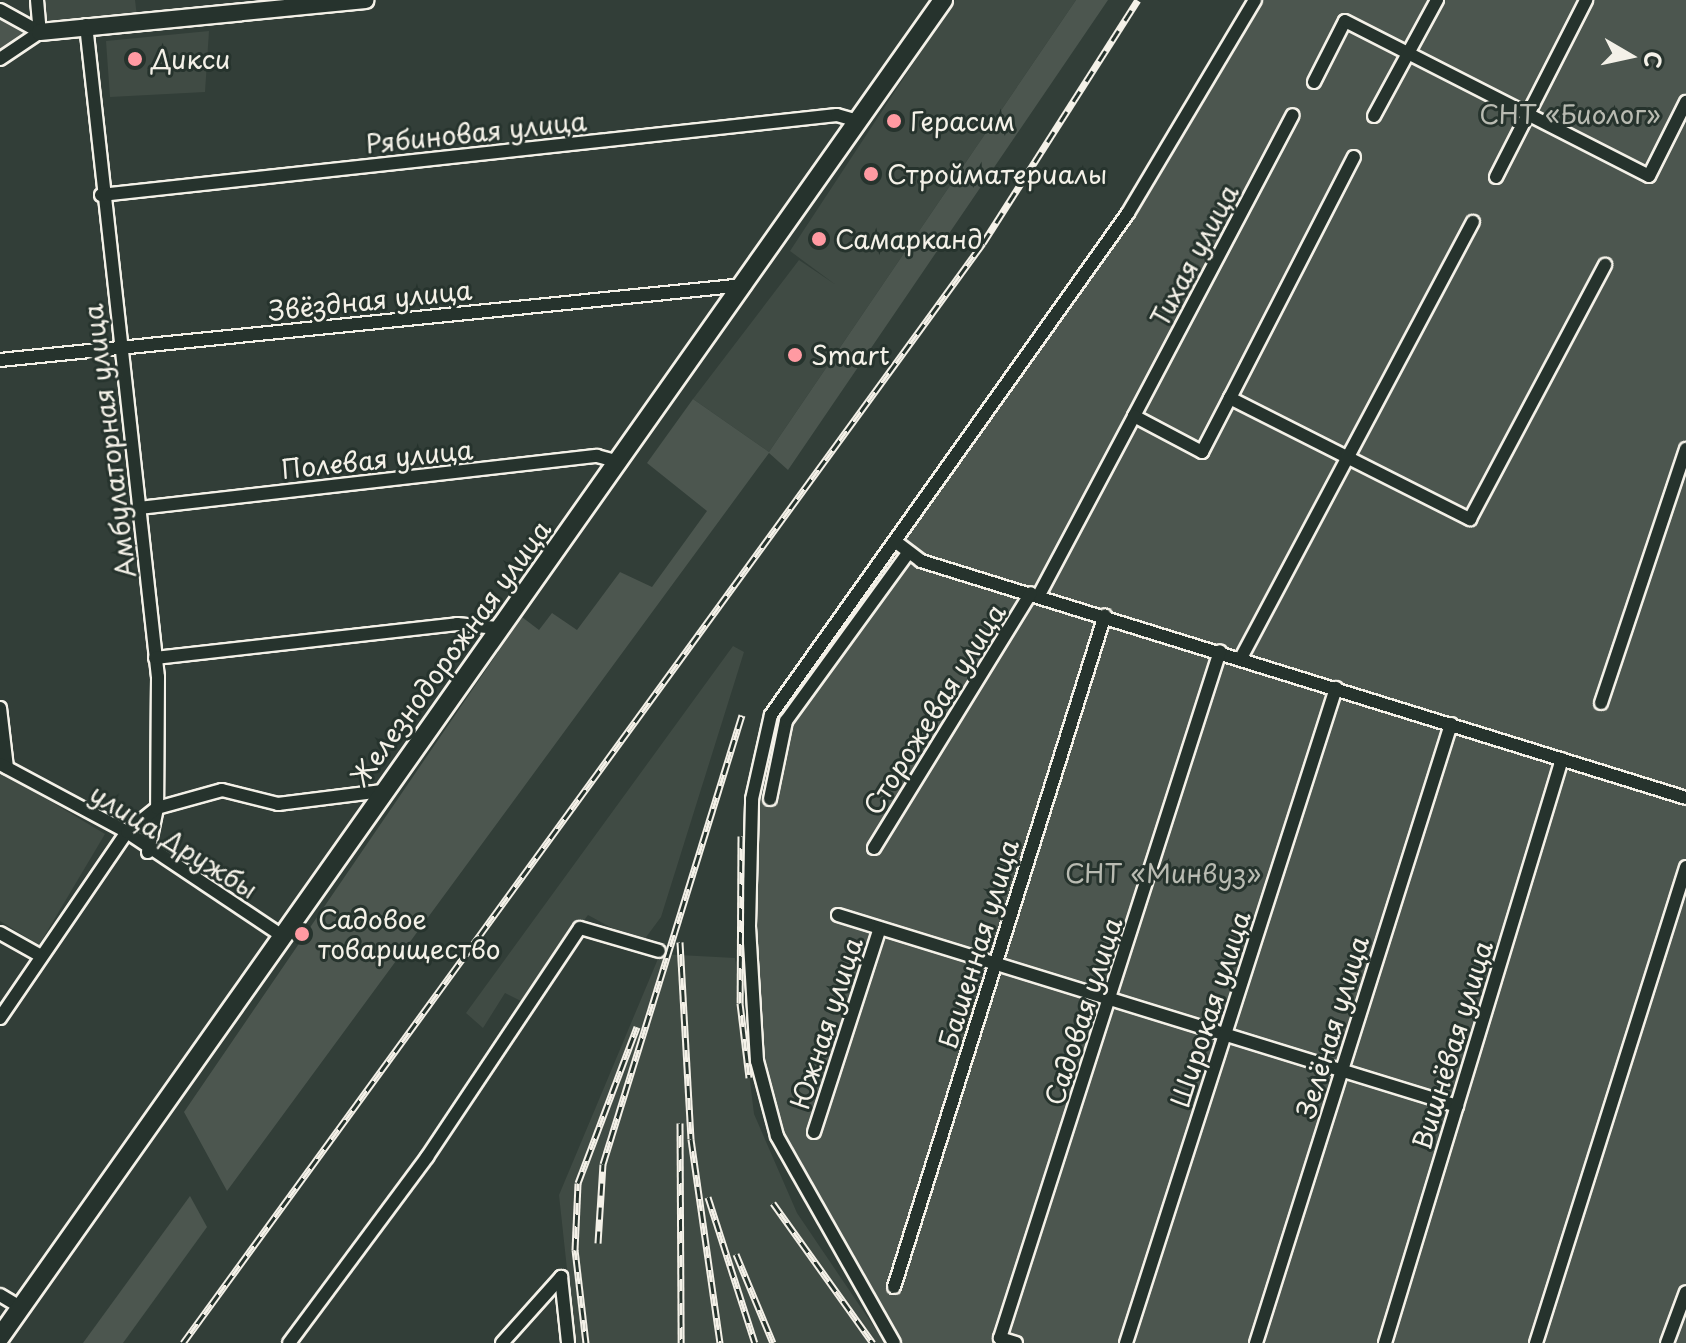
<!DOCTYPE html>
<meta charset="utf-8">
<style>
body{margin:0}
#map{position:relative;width:1686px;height:1343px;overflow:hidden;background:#323e38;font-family:"Playpen Sans",sans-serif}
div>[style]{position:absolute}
.built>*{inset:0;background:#404b44}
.green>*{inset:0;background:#4c564f}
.roads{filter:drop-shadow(2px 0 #f4f1e8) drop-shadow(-2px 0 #f4f1e8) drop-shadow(0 2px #f4f1e8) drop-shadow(0 -2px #f4f1e8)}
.minor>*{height:12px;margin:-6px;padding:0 6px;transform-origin:6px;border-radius:6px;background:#26332d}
.tertiary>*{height:16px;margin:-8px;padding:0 8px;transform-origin:8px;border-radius:8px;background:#26332d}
.secondary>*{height:18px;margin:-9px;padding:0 9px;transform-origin:9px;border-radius:9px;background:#26332d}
.rail>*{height:7px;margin-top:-3.5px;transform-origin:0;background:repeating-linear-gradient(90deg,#26332d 0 12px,#f4f1e8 0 24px);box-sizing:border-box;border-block:2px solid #f4f1e8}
.dots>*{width:22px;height:22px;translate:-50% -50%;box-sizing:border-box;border:4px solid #26332d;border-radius:50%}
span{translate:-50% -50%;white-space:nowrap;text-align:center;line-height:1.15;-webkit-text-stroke:6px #26332d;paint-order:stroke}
.poi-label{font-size:26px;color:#f4f1e8}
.left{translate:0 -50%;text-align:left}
.park-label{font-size:26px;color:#b9bbb2}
.street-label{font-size:26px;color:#f4f1e8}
.north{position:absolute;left:1590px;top:16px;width:80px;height:80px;-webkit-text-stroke:6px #26332d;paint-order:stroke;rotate:99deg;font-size:22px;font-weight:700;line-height:32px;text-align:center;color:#f4f1e8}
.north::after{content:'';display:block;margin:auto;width:28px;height:36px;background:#f4f1e8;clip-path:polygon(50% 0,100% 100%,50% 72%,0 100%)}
</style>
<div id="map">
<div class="built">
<div style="clip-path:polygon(44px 0,135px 0,137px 17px,46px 24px)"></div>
<div style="clip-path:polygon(955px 0,1076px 0,769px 452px,693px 399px,799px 260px,836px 285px,790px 251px)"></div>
<div style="clip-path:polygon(209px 31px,205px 92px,110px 97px,106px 41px)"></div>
<div style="clip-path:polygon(733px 646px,744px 652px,661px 917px,641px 944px,588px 915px,523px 1002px,505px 993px,483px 1028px,466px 1013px)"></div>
<div style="clip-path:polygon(0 771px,105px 834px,39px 945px,0 921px)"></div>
<div style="clip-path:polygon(660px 954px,735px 958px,754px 1114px,797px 1213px,885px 1343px,575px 1343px,559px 1195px)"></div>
</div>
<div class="green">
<div style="clip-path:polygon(1076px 0,1108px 0,788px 470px,769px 453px,227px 1191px,184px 1112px,522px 617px,539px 630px,552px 613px,577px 630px,620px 572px,652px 587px,707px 511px,647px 463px,693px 399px,769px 452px)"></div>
<div style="clip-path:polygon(1255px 0,1686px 0,1686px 1343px,894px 1343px,777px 1136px,757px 1061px,752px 799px,771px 715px,1128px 213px)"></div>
<div style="clip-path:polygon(0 14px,29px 31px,0 51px)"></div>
<div style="clip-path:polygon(190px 1196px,207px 1227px,123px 1343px,83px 1343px)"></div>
</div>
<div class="roads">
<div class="minor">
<div style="left:37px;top:0;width:32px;rotate:85deg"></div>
<div style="left:0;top:10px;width:46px;rotate:28.8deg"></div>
<div style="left:86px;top:25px;width:656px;rotate:83.7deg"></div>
<div style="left:158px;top:677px;width:131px;rotate:90.4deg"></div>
<div style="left:157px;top:808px;width:45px;rotate:101.6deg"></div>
<div style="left:0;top:59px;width:48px;rotate:-34deg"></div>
<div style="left:1314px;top:82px;width:68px;rotate:-63.1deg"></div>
<div style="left:1345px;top:21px;width:341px;rotate:27deg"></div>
<div style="left:1649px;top:176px;width:83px;rotate:-63.4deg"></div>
<div style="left:1374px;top:116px;width:132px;rotate:-61.5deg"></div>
<div style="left:1496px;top:177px;width:199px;rotate:-63deg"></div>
<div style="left:101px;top:195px;width:740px;rotate:-6.2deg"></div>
<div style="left:837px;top:115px;width:19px;rotate:16deg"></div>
<div style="left:0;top:360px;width:749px;rotate:-5.75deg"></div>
<div style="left:1230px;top:398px;width:271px;rotate:-62.8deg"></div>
<div style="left:1134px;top:416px;width:340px;rotate:-62.2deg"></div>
<div style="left:139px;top:508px;width:461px;rotate:-6.5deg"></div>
<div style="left:597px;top:456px;width:24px;rotate:15deg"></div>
<div style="left:896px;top:542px;width:31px;rotate:37deg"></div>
<div style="left:921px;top:561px;width:801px;rotate:17.21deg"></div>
<div style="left:1039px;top:595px;width:203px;rotate:-62deg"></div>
<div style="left:1134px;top:416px;width:77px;rotate:27.9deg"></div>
<div style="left:1202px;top:452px;width:61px;rotate:-62.6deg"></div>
<div style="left:1230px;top:398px;width:269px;rotate:26.8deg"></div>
<div style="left:1470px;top:519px;width:288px;rotate:-62deg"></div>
<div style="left:155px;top:658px;width:304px;rotate:-6.4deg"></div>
<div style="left:457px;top:624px;width:40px;rotate:5.7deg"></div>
<div style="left:1241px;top:658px;width:494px;rotate:-62deg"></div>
<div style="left:1601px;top:703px;width:268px;rotate:-71.5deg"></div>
<div style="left:0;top:708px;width:60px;rotate:83.3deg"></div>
<div style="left:0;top:764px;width:144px;rotate:28.2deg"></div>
<div style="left:127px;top:832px;width:185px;rotate:33.8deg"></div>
<div style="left:770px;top:799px;width:80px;rotate:-78.4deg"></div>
<div style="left:786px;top:721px;width:208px;rotate:-54deg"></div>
<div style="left:874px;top:848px;width:299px;rotate:-58.4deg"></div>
<div style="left:838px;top:915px;width:648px;rotate:17.15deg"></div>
<div style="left:0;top:933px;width:47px;rotate:29.3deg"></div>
<div style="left:0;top:1018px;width:225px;rotate:-55.7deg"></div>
<div style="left:127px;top:832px;width:38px;rotate:-39deg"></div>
<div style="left:157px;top:808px;width:67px;rotate:-15.5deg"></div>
<div style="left:222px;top:790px;width:58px;rotate:14deg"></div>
<div style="left:278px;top:804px;width:105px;rotate:-7.1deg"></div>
<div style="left:814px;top:1132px;width:214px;rotate:-72.1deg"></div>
<div style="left:561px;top:1277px;width:66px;rotate:83.9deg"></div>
<div style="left:894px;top:1287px;width:704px;rotate:-72.57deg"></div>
<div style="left:0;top:1295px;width:23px;rotate:31deg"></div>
<div style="left:289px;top:1343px;width:232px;rotate:-53.4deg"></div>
<div style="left:427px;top:1157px;width:275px;rotate:-56.3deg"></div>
<div style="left:580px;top:928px;width:82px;rotate:16.2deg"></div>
<div style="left:502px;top:1343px;width:89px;rotate:-48.2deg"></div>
<div style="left:894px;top:1343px;width:238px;rotate:-119.5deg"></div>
<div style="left:777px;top:1136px;width:78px;rotate:-104.9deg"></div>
<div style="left:757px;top:1061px;width:135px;rotate:-93.4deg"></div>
<div style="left:749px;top:926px;width:127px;rotate:-88.6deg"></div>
<div style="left:752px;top:799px;width:86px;rotate:-77.3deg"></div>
<div style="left:771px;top:715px;width:616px;rotate:-54.58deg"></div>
<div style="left:1128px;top:213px;width:248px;rotate:-59.2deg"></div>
<div style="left:1016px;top:1343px;width:17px;rotate:-163deg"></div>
<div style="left:1000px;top:1338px;width:721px;rotate:-72.24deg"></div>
<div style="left:1126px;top:1343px;width:688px;rotate:-72.22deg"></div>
<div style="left:1256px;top:1343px;width:649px;rotate:-72.51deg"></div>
<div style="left:1385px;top:1343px;width:610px;rotate:-73.14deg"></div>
<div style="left:1536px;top:1343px;width:499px;rotate:-72.5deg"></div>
<div style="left:1667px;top:1343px;width:54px;rotate:-69.6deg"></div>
</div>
<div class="tertiary">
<div style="left:40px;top:32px;width:327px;rotate:-5.6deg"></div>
</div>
<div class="secondary">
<div style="left:0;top:1337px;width:1636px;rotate:-54.8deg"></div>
</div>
</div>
<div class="rail">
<div style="left:741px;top:836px;width:167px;rotate:90.3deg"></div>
<div style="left:740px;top:1003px;width:75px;rotate:83.1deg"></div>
<div style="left:680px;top:942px;width:197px;rotate:86.8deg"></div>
<div style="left:691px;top:1139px;width:206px;rotate:81.9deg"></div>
<div style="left:680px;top:1123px;width:220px;rotate:89.7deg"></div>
<div style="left:708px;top:1197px;width:153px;rotate:72.2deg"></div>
<div style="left:773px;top:1203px;width:172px;rotate:54.5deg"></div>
<div style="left:598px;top:1243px;width:79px;rotate:-86.4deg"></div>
<div style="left:603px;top:1164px;width:470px;rotate:-72.8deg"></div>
<div style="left:736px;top:1254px;width:96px;rotate:67.4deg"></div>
<div style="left:183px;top:1343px;width:1360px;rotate:-53.97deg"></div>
<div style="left:983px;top:243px;width:288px;rotate:-57.5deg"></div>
<div style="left:586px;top:1343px;width:94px;rotate:-96.7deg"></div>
<div style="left:575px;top:1250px;width:67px;rotate:-87.4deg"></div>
<div style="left:578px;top:1183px;width:167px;rotate:-69.3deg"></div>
</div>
<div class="dots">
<div style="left:135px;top:59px;background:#ff9aa2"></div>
<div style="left:894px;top:121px;background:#ff9aa2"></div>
<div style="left:871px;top:174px;background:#ff9aa2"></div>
<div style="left:819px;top:239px;background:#ff9aa2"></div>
<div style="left:795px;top:355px;background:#ff9aa2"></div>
<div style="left:302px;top:934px;background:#ff9aa2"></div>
</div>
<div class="poi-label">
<span class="left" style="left:151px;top:59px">Дикси</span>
<span class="left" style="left:910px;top:121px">Герасим</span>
<span class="left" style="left:887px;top:174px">Стройматериалы</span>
<span class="left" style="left:835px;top:239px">Самарканд</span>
<span class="left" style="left:811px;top:355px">Smart</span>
<span class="left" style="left:318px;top:934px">Садовое<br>товарищество</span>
</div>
<div class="park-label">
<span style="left:1570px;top:114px">СНТ «Биолог»</span>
<span style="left:1163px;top:873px">СНТ «Минвуз»</span>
</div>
<div class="street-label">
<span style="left:476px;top:132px;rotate:-6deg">Рябиновая улица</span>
<span style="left:1194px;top:255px;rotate:-62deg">Тихая улица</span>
<span style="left:370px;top:300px;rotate:-6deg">Звёздная улица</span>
<span style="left:109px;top:441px;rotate:-97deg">Амбулаторная улица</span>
<span style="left:377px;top:459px;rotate:-6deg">Полевая улица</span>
<span style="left:450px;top:653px;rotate:-54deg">Железнодорожная улица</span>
<span style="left:934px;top:709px;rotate:-58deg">Сторожевая улица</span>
<span style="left:174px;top:841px;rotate:32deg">улица Дружбы</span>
<span style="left:978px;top:944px;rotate:-73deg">Башенная улица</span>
<span style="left:1210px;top:1009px;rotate:-72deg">Широкая улица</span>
<span style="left:1083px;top:1011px;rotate:-72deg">Садовая улица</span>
<span style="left:826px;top:1023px;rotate:-72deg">Южная улица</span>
<span style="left:1332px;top:1027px;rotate:-73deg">Зелёная улица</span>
<span style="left:1452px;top:1045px;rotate:-73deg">Вишнёвая улица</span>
</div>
<div class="north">С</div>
</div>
